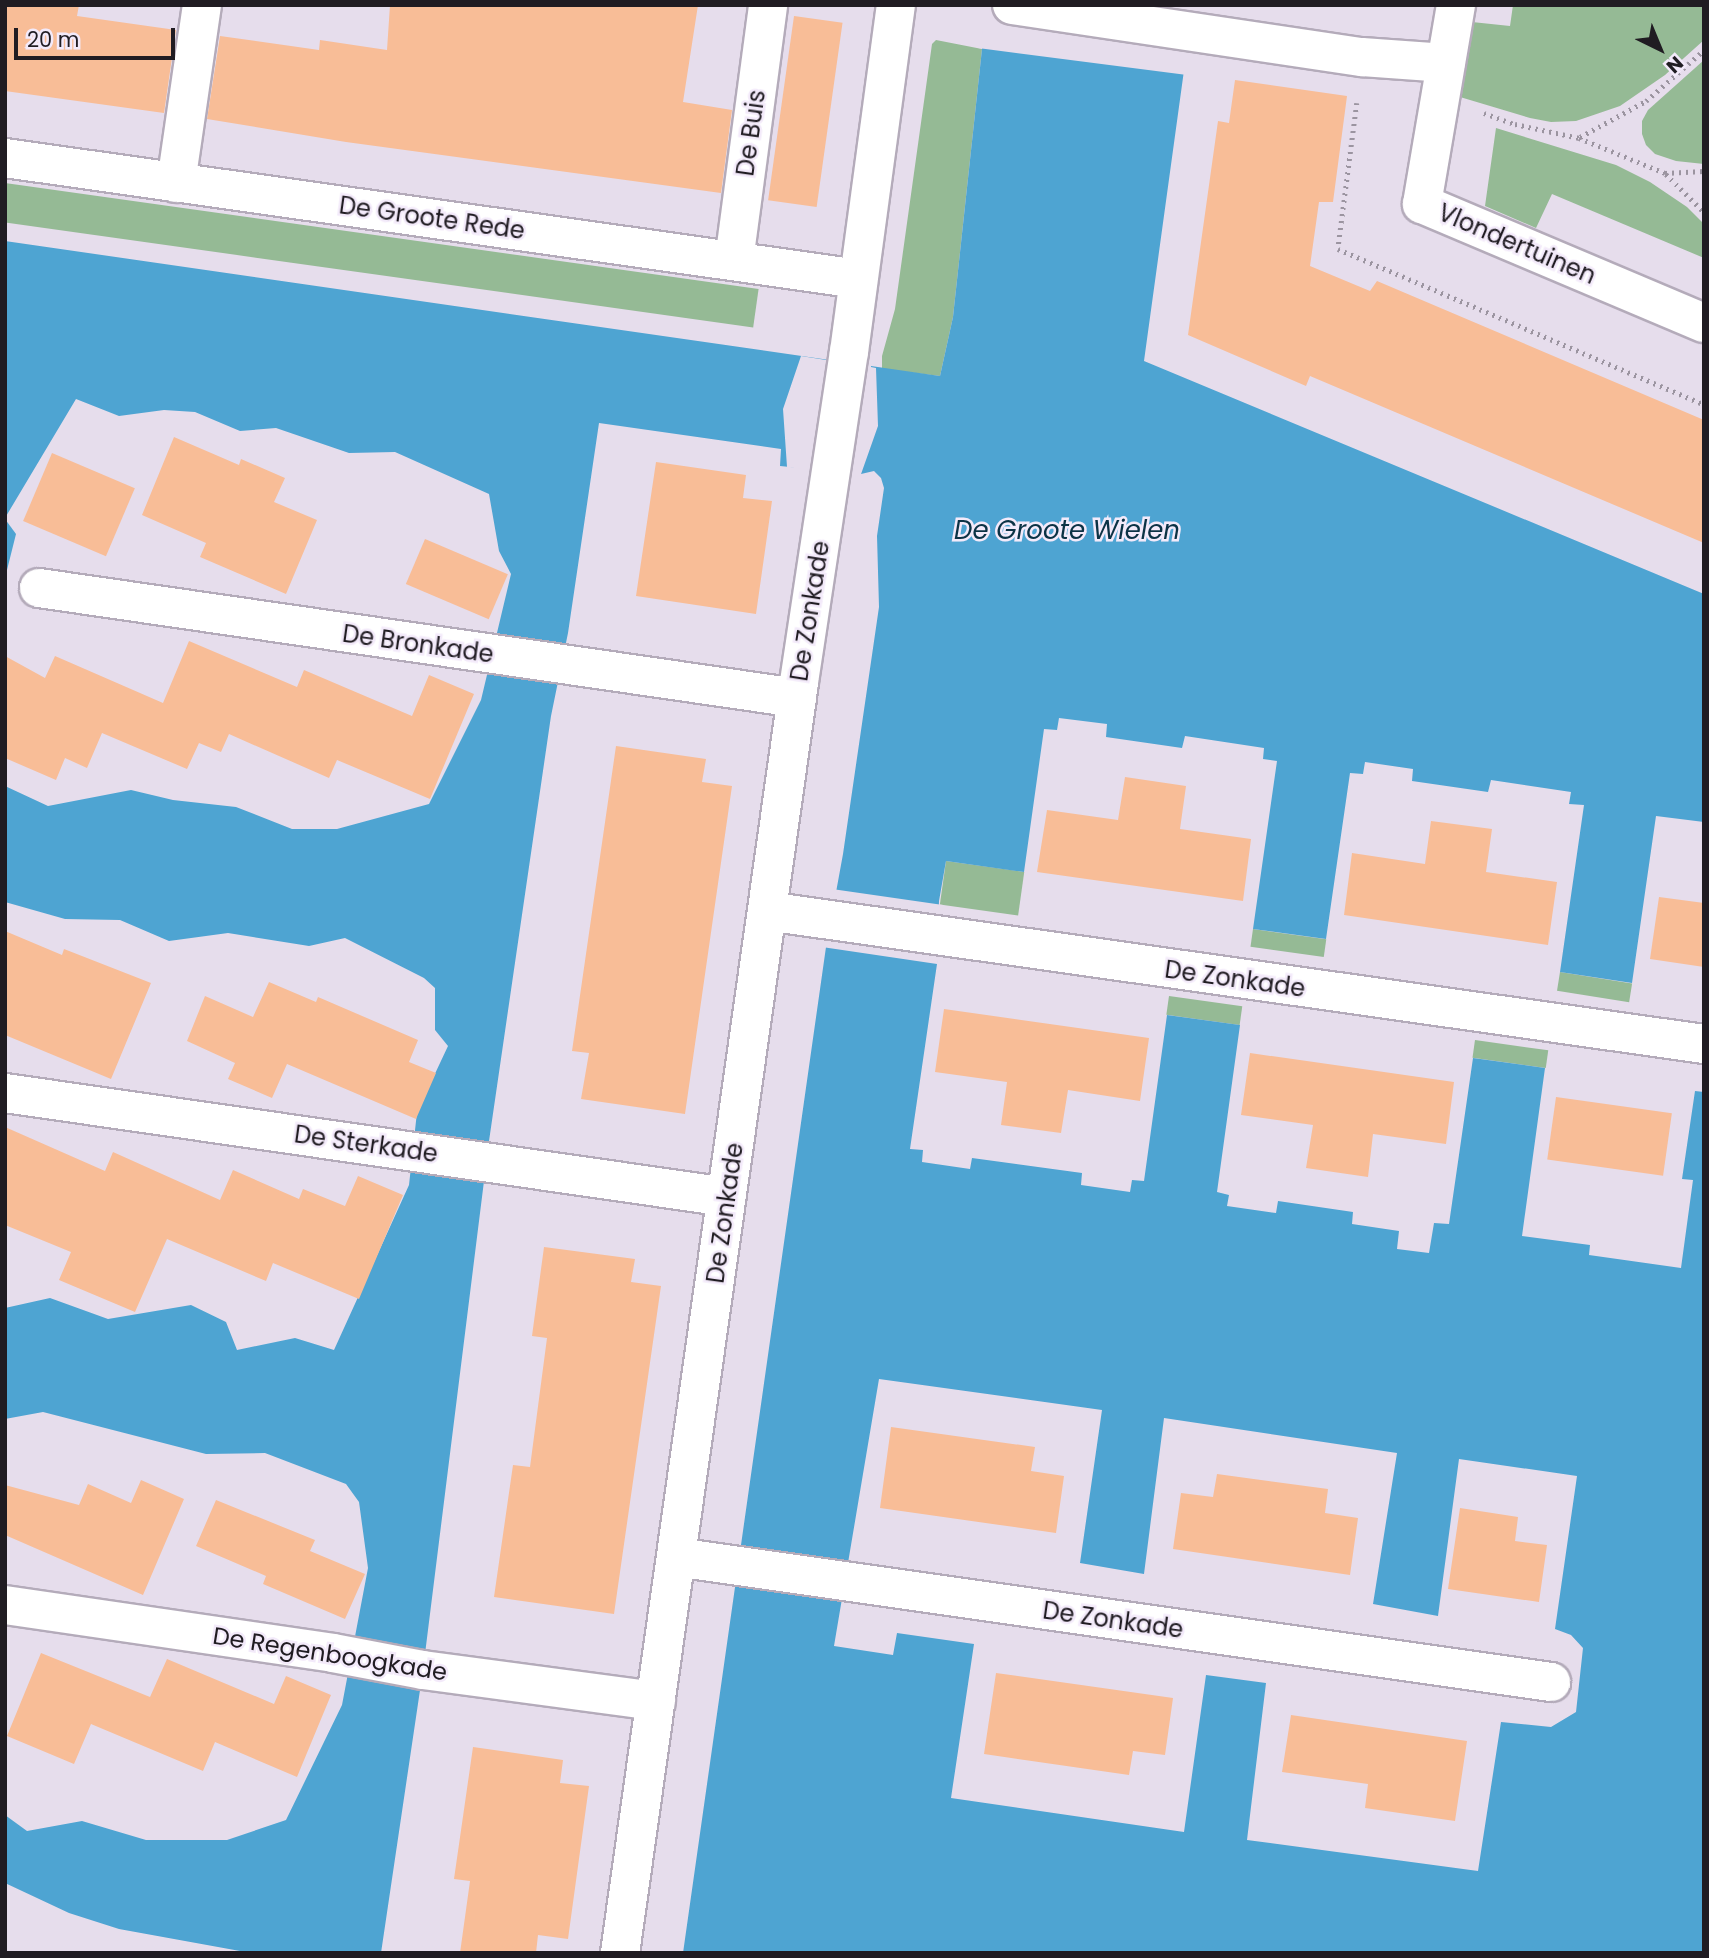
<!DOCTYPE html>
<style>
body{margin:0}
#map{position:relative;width:1709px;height:1958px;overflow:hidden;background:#e6ddec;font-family:Poppins,sans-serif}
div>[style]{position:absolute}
.green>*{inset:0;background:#95ba95;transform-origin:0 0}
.water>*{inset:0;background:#4ea4d2}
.pier>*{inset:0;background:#e6ddec}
.building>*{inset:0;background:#f8bd97;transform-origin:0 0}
.path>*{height:4.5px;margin-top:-2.25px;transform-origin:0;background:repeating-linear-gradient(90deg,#9b94a0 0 2px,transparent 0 7px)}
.roads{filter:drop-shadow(2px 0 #b4abba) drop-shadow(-2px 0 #b4abba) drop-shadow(0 2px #b4abba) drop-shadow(0 -2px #b4abba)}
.minor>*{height:38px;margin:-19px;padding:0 19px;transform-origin:19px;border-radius:19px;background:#fff}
span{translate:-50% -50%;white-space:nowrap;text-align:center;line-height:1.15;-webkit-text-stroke:5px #f3eafa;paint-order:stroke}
.street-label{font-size:24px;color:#201c22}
.water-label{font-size:26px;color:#0b3245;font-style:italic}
.frame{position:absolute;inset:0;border:7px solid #201c22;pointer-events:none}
.north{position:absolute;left:1625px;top:14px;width:70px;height:70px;-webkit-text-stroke:5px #f3eafa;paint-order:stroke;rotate:137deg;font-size:19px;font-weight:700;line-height:28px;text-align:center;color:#201c22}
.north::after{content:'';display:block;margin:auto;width:24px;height:32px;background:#201c22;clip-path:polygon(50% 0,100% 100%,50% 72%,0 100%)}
.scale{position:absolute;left:14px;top:28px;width:161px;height:32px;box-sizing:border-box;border:4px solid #201c22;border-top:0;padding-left:9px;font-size:21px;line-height:24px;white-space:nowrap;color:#201c22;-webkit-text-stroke:5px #f3eafa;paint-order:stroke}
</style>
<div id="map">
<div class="green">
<div style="clip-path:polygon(1513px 5px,1704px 5px,1704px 40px,1665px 75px,1620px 106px,1576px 121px,1551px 122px,1530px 118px,1460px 97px,1472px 22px,1510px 26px)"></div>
<div style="clip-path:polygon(936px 40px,982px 49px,953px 317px,940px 376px,882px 369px,882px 356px,895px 309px,932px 44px)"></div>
<div style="clip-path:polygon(1704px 60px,1704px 164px,1676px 161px,1655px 154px,1646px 145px,1642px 134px,1642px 121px,1648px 110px)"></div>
<div style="clip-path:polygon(1496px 128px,1616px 165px,1650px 182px,1687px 207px,1704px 224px,1704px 258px,1552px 194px,1536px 228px,1485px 206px)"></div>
<div style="left:5px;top:183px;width:761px;height:39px;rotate:8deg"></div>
<div style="left:946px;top:861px;width:79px;height:44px;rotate:8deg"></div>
<div style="left:1253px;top:929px;width:74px;height:18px;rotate:8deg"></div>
<div style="left:1560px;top:972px;width:73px;height:19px;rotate:9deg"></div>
<div style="left:1169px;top:996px;width:74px;height:19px;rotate:8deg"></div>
<div style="left:1475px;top:1040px;width:74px;height:18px;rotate:8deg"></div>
</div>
<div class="water">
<div style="clip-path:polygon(evenodd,994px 5px,1193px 5px,1144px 361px,1704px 594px,1704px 822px,1656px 816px,1632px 983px,1560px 972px,1584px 805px,1569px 804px,1571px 792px,1491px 780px,1488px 792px,1412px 781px,1413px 769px,1365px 762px,1363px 774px,1350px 773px,1326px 939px,1253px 929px,1277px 761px,1263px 759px,1264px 748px,1185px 736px,1182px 748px,1106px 737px,1107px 724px,1059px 718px,1057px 730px,1044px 729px,1024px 872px,946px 861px,939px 901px,937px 964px,910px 1149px,923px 1150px,922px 1162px,970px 1169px,972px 1158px,1082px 1173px,1081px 1185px,1130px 1192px,1132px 1180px,1144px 1181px,1167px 1015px,1240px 1025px,1217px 1192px,1229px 1195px,1227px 1206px,1276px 1213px,1278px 1201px,1353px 1212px,1352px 1224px,1399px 1231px,1397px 1249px,1429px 1253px,1434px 1223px,1449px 1224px,1473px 1058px,1545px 1068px,1522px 1236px,1590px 1245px,1589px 1255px,1681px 1268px,1693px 1180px,1682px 1179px,1695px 1091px,1704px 1092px,1704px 1953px,683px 1953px,826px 947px,843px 854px,879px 607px,877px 536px,884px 488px,881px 478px,874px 471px,861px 474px,780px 466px,781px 449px,599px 423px,568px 633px,551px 716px,489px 1141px,423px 1670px,381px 1953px,251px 1953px,119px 1929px,69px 1913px,5px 1883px,5px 1815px,27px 1831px,82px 1821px,146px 1840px,227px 1840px,286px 1820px,342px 1705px,368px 1568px,359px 1502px,346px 1484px,265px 1453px,206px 1454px,43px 1412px,5px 1419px,5px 1308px,50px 1298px,108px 1319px,191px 1305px,226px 1322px,237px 1350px,295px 1338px,334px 1350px,409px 1185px,417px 1112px,448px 1046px,435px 1030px,435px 988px,424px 978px,345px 938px,309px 946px,228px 933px,169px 941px,120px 920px,65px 919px,5px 902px,5px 786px,48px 806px,131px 790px,173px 800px,236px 807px,292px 829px,337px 829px,429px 804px,481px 700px,511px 574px,499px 551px,489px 494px,395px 452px,349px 453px,276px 428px,240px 431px,195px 412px,164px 410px,119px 416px,76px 399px,5px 518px,5px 241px,940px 376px,953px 317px,982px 49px,994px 5px,879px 1379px,1102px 1410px,1080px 1563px,1144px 1574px,1164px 1418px,1397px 1453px,1373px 1604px,1438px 1616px,1459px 1459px,1577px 1476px,1555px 1629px,1571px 1635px,1583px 1648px,1576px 1712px,1551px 1727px,1501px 1722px,1478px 1871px,1247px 1840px,1266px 1683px,1206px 1675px,1184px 1832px,951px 1798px,974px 1644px,897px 1633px,893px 1655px,834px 1646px,879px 1379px)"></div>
<div style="clip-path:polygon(5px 519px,16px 534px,5px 578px)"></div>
</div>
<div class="pier">
<div style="clip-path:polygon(991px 5px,1196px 5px,1187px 75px,978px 48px)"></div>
<div style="clip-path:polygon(801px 356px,826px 360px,827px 357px,871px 364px,871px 367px,876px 368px,878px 426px,860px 477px,787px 467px,783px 409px)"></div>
<div style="clip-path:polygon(832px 889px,943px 905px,941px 948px,937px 964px,822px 947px)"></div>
</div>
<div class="building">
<div style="clip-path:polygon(5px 5px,79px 5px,77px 16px,176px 30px,164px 113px,5px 91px)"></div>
<div style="clip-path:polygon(390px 5px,698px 5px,683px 102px,732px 110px,721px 193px,346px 142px,207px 119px,220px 36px,319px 50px,320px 40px,387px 50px)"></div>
<div style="left:794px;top:16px;width:49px;height:186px;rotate:8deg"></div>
<div style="clip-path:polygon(1235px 80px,1347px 96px,1333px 202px,1319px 202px,1310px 266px,1370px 291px,1377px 281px,1704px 420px,1704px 543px,1310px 376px,1306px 386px,1188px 335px,1218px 121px,1229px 123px)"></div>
<div style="clip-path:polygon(174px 437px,239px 465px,241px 459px,285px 478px,274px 502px,317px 520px,286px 594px,200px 557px,206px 543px,142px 515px)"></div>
<div style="left:52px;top:453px;width:90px;height:74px;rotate:23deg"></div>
<div style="clip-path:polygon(656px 462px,746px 475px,743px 498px,772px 501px,756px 614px,636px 596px)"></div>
<div style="left:425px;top:539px;width:90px;height:49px;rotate:23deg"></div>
<div style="clip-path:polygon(189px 641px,297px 687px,304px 670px,412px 716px,429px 675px,474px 694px,430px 799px,337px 760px,329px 778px,229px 734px,221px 752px,199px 743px,187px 769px,102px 733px,87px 768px,65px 758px,56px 780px,5px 758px,5px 656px,45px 678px,55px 656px,163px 703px)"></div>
<div style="clip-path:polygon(616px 746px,706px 759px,702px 782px,732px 786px,685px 1114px,581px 1099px,589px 1053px,572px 1051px)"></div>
<div style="clip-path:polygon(1125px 777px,1186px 786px,1180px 829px,1251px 839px,1243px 901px,1037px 872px,1047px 810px,1118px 820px)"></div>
<div style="clip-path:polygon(1431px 821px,1492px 829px,1486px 872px,1557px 882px,1548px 945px,1344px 915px,1352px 853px,1425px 864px)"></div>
<div style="clip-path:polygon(1659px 897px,1704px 903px,1704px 967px,1650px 959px)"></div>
<div style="clip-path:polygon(5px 931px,62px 955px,64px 949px,151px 983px,111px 1079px,5px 1035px)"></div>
<div style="clip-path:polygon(269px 982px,316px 1002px,318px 997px,418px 1040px,409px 1062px,436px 1073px,416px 1119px,287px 1064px,272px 1098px,228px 1079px,235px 1063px,187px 1041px,205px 996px,253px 1017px)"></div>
<div style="clip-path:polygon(944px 1009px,1149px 1038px,1140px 1101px,1068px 1090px,1061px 1133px,1001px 1125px,1007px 1082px,935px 1072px)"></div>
<div style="clip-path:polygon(1250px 1053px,1454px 1082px,1446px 1144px,1373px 1134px,1368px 1177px,1306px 1168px,1313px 1125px,1241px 1115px)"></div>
<div style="left:1556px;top:1097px;width:117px;height:63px;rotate:8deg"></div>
<div style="clip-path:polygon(5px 1127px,105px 1171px,113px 1152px,220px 1200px,233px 1170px,299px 1199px,303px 1189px,345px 1206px,358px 1176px,403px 1195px,359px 1299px,273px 1263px,266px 1281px,167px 1239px,135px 1312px,59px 1280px,71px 1252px,5px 1225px)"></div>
<div style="clip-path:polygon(544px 1247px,635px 1259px,631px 1282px,661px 1286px,614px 1614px,494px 1597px,513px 1465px,530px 1467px,547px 1338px,532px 1336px)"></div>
<div style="clip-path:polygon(891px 1427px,1035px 1447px,1031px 1471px,1064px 1476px,1056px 1533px,880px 1508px)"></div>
<div style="clip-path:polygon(1217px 1474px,1328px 1489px,1325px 1513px,1358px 1518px,1350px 1575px,1173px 1549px,1181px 1493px,1213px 1497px)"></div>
<div style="clip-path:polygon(141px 1480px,184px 1499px,143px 1595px,5px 1535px,5px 1485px,79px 1505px,88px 1484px,131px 1503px)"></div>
<div style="clip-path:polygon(216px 1500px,315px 1540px,310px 1551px,365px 1574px,345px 1619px,263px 1584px,266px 1576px,196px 1546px)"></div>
<div style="clip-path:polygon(1460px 1508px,1518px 1517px,1515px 1541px,1547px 1545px,1539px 1602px,1448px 1589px)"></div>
<div style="clip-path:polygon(41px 1653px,150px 1697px,167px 1659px,274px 1704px,286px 1676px,331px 1695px,297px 1777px,215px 1742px,203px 1771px,91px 1724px,74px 1764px,7px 1736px)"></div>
<div style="clip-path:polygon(996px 1673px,1173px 1698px,1165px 1755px,1133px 1751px,1129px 1775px,984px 1754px)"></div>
<div style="clip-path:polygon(1291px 1715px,1467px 1741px,1455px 1821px,1365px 1808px,1368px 1784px,1282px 1772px)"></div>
<div style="clip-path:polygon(473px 1747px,563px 1760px,560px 1783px,589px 1786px,568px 1939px,538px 1935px,536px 1953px,460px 1953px,470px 1881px,454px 1879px)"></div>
</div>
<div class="path">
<div style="left:1357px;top:103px;width:147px;rotate:97.4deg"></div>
<div style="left:1338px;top:249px;width:397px;rotate:23deg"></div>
<div style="left:1484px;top:113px;width:33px;rotate:20deg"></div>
<div style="left:1515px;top:124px;width:66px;rotate:12.3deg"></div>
<div style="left:1579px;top:138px;width:93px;rotate:22.1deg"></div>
<div style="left:1665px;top:173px;width:39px;rotate:-3deg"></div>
<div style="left:1580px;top:137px;width:75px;rotate:-28.6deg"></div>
<div style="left:1646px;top:101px;width:77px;rotate:-41.3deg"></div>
<div style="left:1666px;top:174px;width:54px;rotate:45deg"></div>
</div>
<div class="roads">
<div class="minor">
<div style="left:1012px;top:5px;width:354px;rotate:8.5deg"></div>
<div style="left:1362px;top:57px;width:84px;rotate:4.1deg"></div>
<div style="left:1456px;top:5px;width:202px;rotate:99.7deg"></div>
<div style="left:1422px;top:204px;width:306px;rotate:22.9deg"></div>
<div style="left:5px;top:158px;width:862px;rotate:8.07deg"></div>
<div style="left:176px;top:183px;width:180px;rotate:-81.7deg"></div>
<div style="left:734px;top:261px;width:258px;rotate:-82.4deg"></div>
<div style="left:39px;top:588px;width:766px;rotate:8.26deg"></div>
<div style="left:767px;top:911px;width:946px;rotate:8.08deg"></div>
<div style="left:5px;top:1093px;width:729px;rotate:8.2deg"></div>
<div style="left:676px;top:1557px;width:884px;rotate:8.13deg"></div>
<div style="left:5px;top:1605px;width:331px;rotate:8.3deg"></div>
<div style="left:333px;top:1653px;width:92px;rotate:10.7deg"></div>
<div style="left:423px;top:1670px;width:235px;rotate:7.6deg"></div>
<div style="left:620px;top:1953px;width:1284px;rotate:-81.98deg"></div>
<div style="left:799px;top:682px;width:334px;rotate:-81.4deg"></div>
<div style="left:849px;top:352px;width:350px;rotate:-82.3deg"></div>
</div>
</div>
<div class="street-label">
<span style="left:751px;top:133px;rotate:-82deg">De Buis</span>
<span style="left:432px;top:218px;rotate:8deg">De Groote Rede</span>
<span style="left:1517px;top:244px;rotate:23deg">Vlondertuinen</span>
<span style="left:810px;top:611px;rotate:-81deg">De Zonkade</span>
<span style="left:418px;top:644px;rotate:8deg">De Bronkade</span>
<span style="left:1235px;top:979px;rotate:8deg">De Zonkade</span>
<span style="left:366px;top:1144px;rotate:8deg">De Sterkade</span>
<span style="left:725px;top:1213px;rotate:-82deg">De Zonkade</span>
<span style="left:1113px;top:1620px;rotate:8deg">De Zonkade</span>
<span style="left:330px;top:1654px;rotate:9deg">De Regenboogkade</span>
</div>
<div class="water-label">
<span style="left:1067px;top:531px">De Groote Wielen</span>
</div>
<div class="frame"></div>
<div class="north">N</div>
<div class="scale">20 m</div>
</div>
